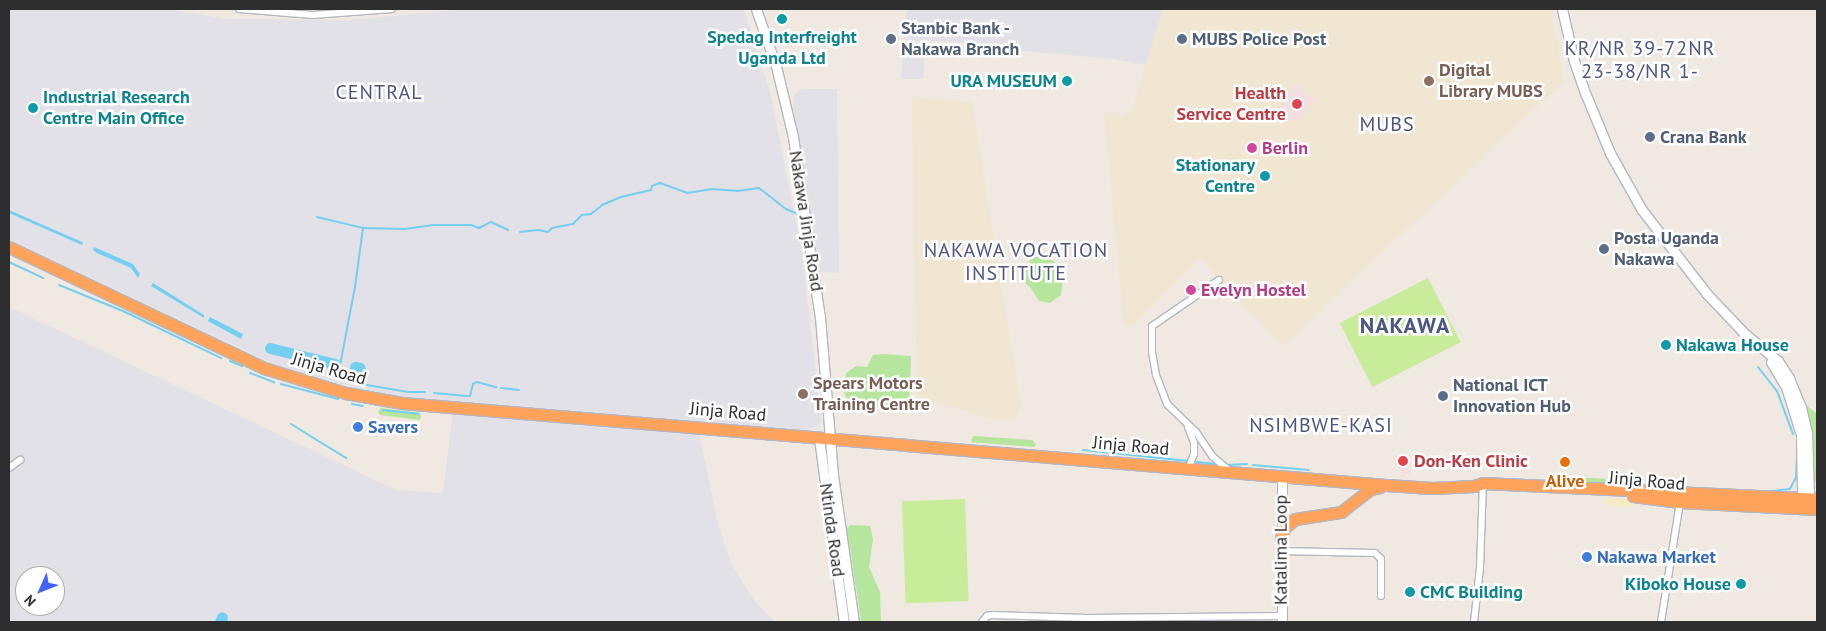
<!DOCTYPE html>
<style>
body{margin:0}
#map{position:relative;width:1826px;height:631px;overflow:hidden;background:#efe9e1;font-family:"PT Sans",sans-serif}
div>[style]{position:absolute}
.industrial>*{inset:0;background:#e3e1e8}
.education>*{inset:0;background:#f0e6d1}
.medical>*{inset:0;background:#f5dfe0}
.green>*{inset:0;background:#b6e59e;transform-origin:0 0}
.sand>*{inset:0;background:#f3ecc5}
.pitch>*{inset:0;background:#c9ec9a;transform-origin:0 0}
.water>*{inset:0;background:#75cff0;transform-origin:0 0}
.stream>*{height:2px;margin:-1px;padding:0 1px;transform-origin:1px;border-radius:1px;background:#75cff0}
.river>*{height:11px;margin:-5.5px;padding:0 5.5px;transform-origin:5.5px;border-radius:5.5px;background:#75cff0}
.roads{filter:drop-shadow(1px 0 #b4b7c1) drop-shadow(-1px 0 #b4b7c1) drop-shadow(0 1px #b4b7c1) drop-shadow(0 -1px #b4b7c1)}
.street>*{height:6px;margin:-3px;padding:0 3px;transform-origin:3px;border-radius:3px;background:#fff}
.secondary>*{height:9px;margin:-4.5px;padding:0 4.5px;transform-origin:4.5px;border-radius:4.5px;background:#fff}
.highway>*{height:11px;margin:-5.5px;padding:0 5.5px;transform-origin:5.5px;border-radius:5.5px;background:#ffa35c}
.dots>*{width:14px;height:14px;translate:-50% -50%;box-sizing:border-box;border:2px solid #fff;border-radius:50%}
span{translate:-50% -50%;white-space:nowrap;text-align:center;line-height:1.15;-webkit-text-stroke:5px #fff;paint-order:stroke}
.service-label{font-size:18px;color:#4e5e75;font-weight:700}
.left{translate:0 -50%;text-align:left}
.culture-label{font-size:18px;color:#0d838f;font-weight:700}
.right{translate:-100% -50%;text-align:right}
.education-label{font-size:18px;color:#785e54;font-weight:700}
.health-label{font-size:18px;color:#be3a42;font-weight:700}
.hotel-label{font-size:18px;color:#b23c85;font-weight:700}
.street-label{font-size:18px;color:#2e2e2e}
.shop-label{font-size:18px;color:#366cbe;font-weight:700}
.food-label{font-size:18px;color:#c56008;font-weight:700}
.quarter-label{font-size:20px;color:#4d5680;letter-spacing:1px}
.district-label{font-size:22px;color:#4d5680;font-weight:700;letter-spacing:1px}
.frame{position:absolute;inset:0;border:10px solid #2e2e2e;pointer-events:none}
.north{position:absolute;left:15px;top:566px;width:50px;height:50px;box-sizing:border-box;background:#fff;border:1px solid #ababab;border-radius:50%;rotate:226deg;font-size:14px;font-weight:700;line-height:20px;text-align:center;color:#2e2e2e}
.north::after{content:'';display:block;margin:auto;width:18px;height:22px;background:#4264fb;clip-path:polygon(50% 0,100% 100%,50% 72%,0 100%)}
</style>
<div id="map">
<div class="industrial">
<div style="clip-path:polygon(9px 9px,167px 9px,227px 19px,349px 20px,468px 9px,744px 9px,770px 92px,802px 252px,821px 420px,819px 425px,807px 430px,798px 430px,457px 403px,405px 397px,352px 387px,274px 364px,9px 239px)"></div>
<div style="clip-path:polygon(907px 9px,1163px 9px,1146px 65px,1114px 59px,992px 48px,991px 44px,926px 41px,923px 79px,901px 79px)"></div>
<div style="clip-path:polygon(802px 89px,837px 89px,839px 273px,819px 272px,793px 109px,795px 94px)"></div>
<div style="clip-path:polygon(evenodd,9px 307px,396px 490px,443px 493px,453px 413px,699px 432px,717px 520px,731px 564px,754px 600px,775px 622px,9px 622px,9px 307px,25px 576px,55px 576px,55px 606px,25px 606px,25px 576px)"></div>
</div>
<div class="education">
<div style="clip-path:polygon(1163px 9px,1551px 9px,1564px 81px,1283px 346px,1200px 259px,1135px 324px,1124px 326px,1104px 113px,1121px 115px,1132px 110px)"></div>
<div style="clip-path:polygon(912px 98px,972px 102px,1021px 406px,1016px 417px,1010px 420px,996px 420px,921px 398px,917px 395px)"></div>
</div>
<div class="medical">
<div style="clip-path:polygon(1295px 84px,1316px 100px,1295px 123px,1279px 108px)"></div>
<div style="clip-path:polygon(1406px 455px,1410px 476px,1401px 476px,1398px 456px)"></div>
</div>
<div class="green">
<div style="clip-path:polygon(1044px 255px,1057px 264px,1063px 280px,1061px 295px,1050px 303px,1039px 301px,1030px 287px,1023px 281px,1025px 269px,1031px 258px)"></div>
<div style="clip-path:polygon(884px 354px,911px 356px,909px 411px,892px 406px,871px 407px,851px 412px,843px 389px,846px 373px,856px 366px,867px 367px,873px 355px)"></div>
<div style="clip-path:polygon(1804px 403px,1817px 414px,1817px 483px,1814px 479px,1814px 441px)"></div>
<div style="clip-path:polygon(381px 408px,420px 413px,421px 418px,419px 420px,380px 415px,378px 412px)"></div>
<div style="clip-path:polygon(973px 436px,1032px 440px,1036px 444px,1034px 447px,971px 442px)"></div>
<div style="left:1572px;top:477px;width:71px;height:6px;rotate:3deg"></div>
<div style="clip-path:polygon(850px 525px,870px 526px,873px 540px,869px 567px,880px 592px,881px 622px,861px 622px,850px 547px,846px 530px)"></div>
</div>
<div class="sand">
<div style="clip-path:polygon(1603px 498px,1638px 500px,1631px 507px,1608px 505px)"></div>
</div>
<div class="pitch">
<div style="left:1428px;top:278px;width:72px;height:99px;rotate:63deg"></div>
<div style="left:965px;top:499px;width:102px;height:63px;rotate:88deg"></div>
</div>
<div class="water">
<div style="clip-path:polygon(9px 210px,82px 242px,83px 242px,82px 245px,9px 213px)"></div>
<div style="clip-path:polygon(94px 247px,133px 264px,140px 274px,138px 278px,131px 268px,97px 253px,93px 250px)"></div>
<div style="clip-path:polygon(153px 283px,204px 315px,204px 318px,151px 286px)"></div>
<div style="clip-path:polygon(210px 317px,243px 334px,241px 339px,208px 321px)"></div>
<div style="left:271px;top:346px;width:33px;height:4px;rotate:14deg"></div>
<div style="clip-path:polygon(308px 357px,335px 362px,334px 366px,308px 360px)"></div>
</div>
<div class="stream">
<div style="left:317px;top:217px;width:47px;rotate:13.4deg"></div>
<div style="left:363px;top:228px;width:42px;rotate:1.4deg"></div>
<div style="left:405px;top:229px;width:27px;rotate:-8deg"></div>
<div style="left:432px;top:225px;width:39px"></div>
<div style="left:471px;top:225px;width:9px;rotate:21deg"></div>
<div style="left:479px;top:228px;width:13px;rotate:-27deg"></div>
<div style="left:491px;top:222px;width:19px;rotate:25deg"></div>
<div style="left:520px;top:232px;width:18px;rotate:-6deg"></div>
<div style="left:538px;top:230px;width:10px;rotate:11deg"></div>
<div style="left:548px;top:232px;width:6px;rotate:-45deg"></div>
<div style="left:552px;top:228px;width:21px;rotate:-11deg"></div>
<div style="left:573px;top:224px;width:13px;rotate:-45deg"></div>
<div style="left:582px;top:215px;width:9px;rotate:-6deg"></div>
<div style="left:591px;top:214px;width:14px;rotate:-39deg"></div>
<div style="left:602px;top:205px;width:21px;rotate:-23deg"></div>
<div style="left:621px;top:197px;width:31px;rotate:-13deg"></div>
<div style="left:651px;top:190px;width:4px;rotate:-76deg"></div>
<div style="left:652px;top:186px;width:9px;rotate:-21deg"></div>
<div style="left:660px;top:183px;width:29px;rotate:20deg"></div>
<div style="left:687px;top:193px;width:24px;rotate:-9deg"></div>
<div style="left:711px;top:189px;width:26px;rotate:4deg"></div>
<div style="left:737px;top:191px;width:22px;rotate:-8deg"></div>
<div style="left:759px;top:188px;width:34px;rotate:38deg"></div>
<div style="left:786px;top:209px;width:13px;rotate:23deg"></div>
<div style="left:9px;top:262px;width:38px;rotate:25deg"></div>
<div style="left:59px;top:285px;width:69px;rotate:22.1deg"></div>
<div style="left:123px;top:311px;width:109px;rotate:25.6deg"></div>
<div style="left:230px;top:361px;width:13px;rotate:23deg"></div>
<div style="left:1758px;top:367px;width:31px;rotate:52deg"></div>
<div style="left:1777px;top:391px;width:46px;rotate:69.6deg"></div>
<div style="left:250px;top:373px;width:26px;rotate:21deg"></div>
<div style="left:338px;top:376px;width:91px;rotate:-79.2deg"></div>
<div style="left:355px;top:287px;width:60px;rotate:-82.3deg"></div>
<div style="left:355px;top:383px;width:54px;rotate:9.6deg"></div>
<div style="left:408px;top:392px;width:17px"></div>
<div style="left:281px;top:384px;width:59px;rotate:14.7deg"></div>
<div style="left:501px;top:388px;width:18px;rotate:6deg"></div>
<div style="left:434px;top:393px;width:36px;rotate:5deg"></div>
<div style="left:470px;top:396px;width:12px;rotate:-76deg"></div>
<div style="left:473px;top:384px;width:4px;rotate:-27deg"></div>
<div style="left:477px;top:382px;width:20px;rotate:15deg"></div>
<div style="left:352px;top:404px;width:11px;rotate:10deg"></div>
<div style="left:383px;top:410px;width:36px;rotate:6deg"></div>
<div style="left:291px;top:424px;width:65px;rotate:31.7deg"></div>
<div style="left:1083px;top:450px;width:135px;rotate:6deg"></div>
<div style="left:1227px;top:465px;width:20px;rotate:-3deg"></div>
<div style="left:1253px;top:465px;width:56px;rotate:5.1deg"></div>
<div style="left:1772px;top:491px;width:18px;rotate:-6deg"></div>
<div style="left:1790px;top:489px;width:13px;rotate:-63deg"></div>
<div style="left:1796px;top:477px;width:18px;rotate:-87deg"></div>
</div>
<div class="river">
<div style="left:270px;top:348px;width:67px;rotate:13.8deg"></div>
<div style="left:355px;top:367px;width:5px;rotate:11deg"></div>
<div style="left:220px;top:622px;width:5px;rotate:-68deg"></div>
</div>
<div class="roads">
<div class="street">
<div style="left:239px;top:9px;width:74px;rotate:4.6deg"></div>
<div style="left:313px;top:15px;width:79px;rotate:-4.3deg"></div>
<div style="left:1219px;top:280px;width:81px;rotate:145.5deg"></div>
<div style="left:1152px;top:326px;width:26px;rotate:90deg"></div>
<div style="left:1152px;top:352px;width:23px;rotate:80deg"></div>
<div style="left:1156px;top:375px;width:31px;rotate:69deg"></div>
<div style="left:1167px;top:404px;width:40px;rotate:44deg"></div>
<div style="left:1196px;top:432px;width:29px;rotate:56deg"></div>
<div style="left:1212px;top:456px;width:23px;rotate:40deg"></div>
<div style="left:1188px;top:427px;width:17px;rotate:69deg"></div>
<div style="left:1194px;top:443px;width:11px;rotate:90deg"></div>
<div style="left:1194px;top:454px;width:16px;rotate:112deg"></div>
<div style="left:9px;top:468px;width:14px;rotate:-36deg"></div>
<div style="left:1280px;top:551px;width:95px;rotate:1.2deg"></div>
<div style="left:1375px;top:553px;width:8px;rotate:45deg"></div>
<div style="left:1381px;top:559px;width:37px;rotate:90deg"></div>
<div style="left:982px;top:622px;width:8px;rotate:-50deg"></div>
<div style="left:987px;top:616px;width:5px;rotate:-11deg"></div>
<div style="left:992px;top:615px;width:94px;rotate:1.8deg"></div>
<div style="left:1086px;top:618px;width:195px;rotate:-0.6deg"></div>
<div style="left:1474px;top:622px;width:54px;rotate:-83.7deg"></div>
<div style="left:1480px;top:568px;width:85px;rotate:-88deg"></div>
<div style="left:1661px;top:622px;width:121px;rotate:-81deg"></div>
</div>
<div class="secondary">
<div style="left:756px;top:9px;width:60px;rotate:70.7deg"></div>
<div style="left:776px;top:66px;width:73px;rotate:76.5deg"></div>
<div style="left:793px;top:137px;width:182px;rotate:81.5deg"></div>
<div style="left:820px;top:317px;width:159px;rotate:85.3deg"></div>
<div style="left:833px;top:475px;width:148px;rotate:81.9deg"></div>
<div style="left:1562px;top:9px;width:53px;rotate:77deg"></div>
<div style="left:1574px;top:61px;width:36px;rotate:71deg"></div>
<div style="left:1586px;top:95px;width:63px;rotate:67.5deg"></div>
<div style="left:1610px;top:153px;width:65px;rotate:60.7deg"></div>
<div style="left:1642px;top:210px;width:106px;rotate:52.3deg"></div>
<div style="left:1707px;top:294px;width:54px;rotate:46.5deg"></div>
<div style="left:1744px;top:333px;width:44px;rotate:39.5deg"></div>
<div style="left:1778px;top:361px;width:20px;rotate:57deg"></div>
<div style="left:1789px;top:378px;width:31px;rotate:68deg"></div>
<div style="left:1801px;top:407px;width:27px;rotate:77deg"></div>
<div style="left:1807px;top:433px;width:65px;rotate:88.2deg"></div>
<div style="left:1809px;top:498px;width:7px;rotate:63deg"></div>
<div style="left:1771px;top:362px;width:29px;rotate:59deg"></div>
<div style="left:1786px;top:387px;width:50px;rotate:72.6deg"></div>
<div style="left:1801px;top:435px;width:58px;rotate:89deg"></div>
<div style="left:1802px;top:493px;width:10px;rotate:114deg"></div>
<div style="left:819px;top:438px;width:186px;rotate:82.3deg"></div>
<div style="left:1282px;top:622px;width:145px;rotate:-90deg"></div>
</div>
<div class="highway">
<div style="left:9px;top:247px;width:282px;rotate:25.4deg"></div>
<div style="left:264px;top:368px;width:86px;rotate:17deg"></div>
<div style="left:346px;top:393px;width:57px;rotate:10.1deg"></div>
<div style="left:402px;top:403px;width:987px;rotate:4.76deg"></div>
<div style="left:1386px;top:485px;width:47px;rotate:3.7deg"></div>
<div style="left:1433px;top:488px;width:41px;rotate:-2.8deg"></div>
<div style="left:1474px;top:486px;width:9px;rotate:-18deg"></div>
<div style="left:1483px;top:483px;width:334px;rotate:2.7deg"></div>
<div style="left:1633px;top:496px;width:47px;rotate:7.3deg"></div>
<div style="left:1680px;top:502px;width:137px;rotate:2.9deg"></div>
<div style="left:1281px;top:538px;width:10px;rotate:-73deg"></div>
<div style="left:1284px;top:528px;width:14px;rotate:-39deg"></div>
<div style="left:1295px;top:519px;width:47px;rotate:-8.7deg"></div>
<div style="left:1341px;top:512px;width:37px;rotate:-38deg"></div>
<div style="left:1370px;top:489px;width:10px;rotate:-11deg"></div>
</div>
</div>
<div class="dots">
<div style="left:782px;top:19px;background:#0f9aa8"></div>
<div style="left:891px;top:39px;background:#5c6f8a"></div>
<div style="left:1182px;top:39px;background:#5c6f8a"></div>
<div style="left:1067px;top:81px;background:#0f9aa8"></div>
<div style="left:1429px;top:81px;background:#8d6e63"></div>
<div style="left:1297px;top:104px;background:#e0444e"></div>
<div style="left:33px;top:108px;background:#0f9aa8"></div>
<div style="left:1650px;top:137px;background:#5c6f8a"></div>
<div style="left:1252px;top:148px;background:#d1479c"></div>
<div style="left:1265px;top:176px;background:#0f9aa8"></div>
<div style="left:1604px;top:249px;background:#5c6f8a"></div>
<div style="left:1191px;top:290px;background:#d1479c"></div>
<div style="left:1666px;top:345px;background:#0f9aa8"></div>
<div style="left:803px;top:394px;background:#8d6e63"></div>
<div style="left:1443px;top:396px;background:#5c6f8a"></div>
<div style="left:358px;top:427px;background:#3f7fe0"></div>
<div style="left:1403px;top:461px;background:#e0444e"></div>
<div style="left:1565px;top:462px;background:#e8710a"></div>
<div style="left:1587px;top:557px;background:#3f7fe0"></div>
<div style="left:1741px;top:584px;background:#0f9aa8"></div>
<div style="left:1410px;top:592px;background:#0f9aa8"></div>
</div>
<div class="service-label">
<span class="left" style="left:901px;top:39px">Stanbic Bank -<br>Nakawa Branch</span>
<span class="left" style="left:1192px;top:39px">MUBS Police Post</span>
<span class="left" style="left:1660px;top:137px">Crana Bank</span>
<span class="left" style="left:1614px;top:249px">Posta Uganda<br>Nakawa</span>
<span class="left" style="left:1453px;top:396px">National ICT<br>Innovation Hub</span>
</div>
<div class="culture-label">
<span style="left:782px;top:48px">Spedag Interfreight<br>Uganda Ltd</span>
<span class="right" style="left:1057px;top:81px">URA MUSEUM</span>
<span class="left" style="left:43px;top:108px">Industrial Research<br>Centre Main Office</span>
<span class="right" style="left:1255px;top:176px">Stationary<br>Centre</span>
<span class="left" style="left:1676px;top:345px">Nakawa House</span>
<span class="right" style="left:1731px;top:584px">Kiboko House</span>
<span class="left" style="left:1420px;top:592px">CMC Building</span>
</div>
<div class="education-label">
<span class="left" style="left:1439px;top:81px">Digital<br>Library MUBS</span>
<span class="left" style="left:813px;top:394px">Spears Motors<br>Training Centre</span>
</div>
<div class="health-label">
<span class="right" style="left:1286px;top:104px">Health<br>Service Centre</span>
<span class="left" style="left:1414px;top:461px">Don-Ken Clinic</span>
</div>
<div class="hotel-label">
<span class="left" style="left:1262px;top:148px">Berlin</span>
<span class="left" style="left:1201px;top:290px">Evelyn Hostel</span>
</div>
<div class="street-label">
<span style="left:806px;top:221px;rotate:81deg">Nakawa Jinja Road</span>
<span style="left:329px;top:369px;rotate:16deg">Jinja Road</span>
<span style="left:728px;top:412px;rotate:5deg">Jinja Road</span>
<span style="left:1131px;top:446px;rotate:5deg">Jinja Road</span>
<span style="left:1647px;top:481px;rotate:5deg">Jinja Road</span>
<span style="left:832px;top:530px;rotate:82deg">Ntinda Road</span>
<span style="left:1281px;top:550px;rotate:-90deg">Katalima Loop</span>
</div>
<div class="shop-label">
<span class="left" style="left:368px;top:427px">Savers</span>
<span class="left" style="left:1597px;top:557px">Nakawa Market</span>
</div>
<div class="food-label">
<span style="left:1565px;top:481px">Alive</span>
</div>
<div class="quarter-label">
<span style="left:1640px;top:60px">KR/NR 39-72NR<br>23-38/NR 1-</span>
<span style="left:379px;top:92px">CENTRAL</span>
<span style="left:1387px;top:124px">MUBS</span>
<span style="left:1016px;top:262px">NAKAWA VOCATION<br>INSTITUTE</span>
<span style="left:1321px;top:425px">NSIMBWE-KASI</span>
</div>
<div class="district-label">
<span style="left:1405px;top:326px">NAKAWA</span>
</div>
<div class="frame"></div>
<div class="north">N</div>
</div>
